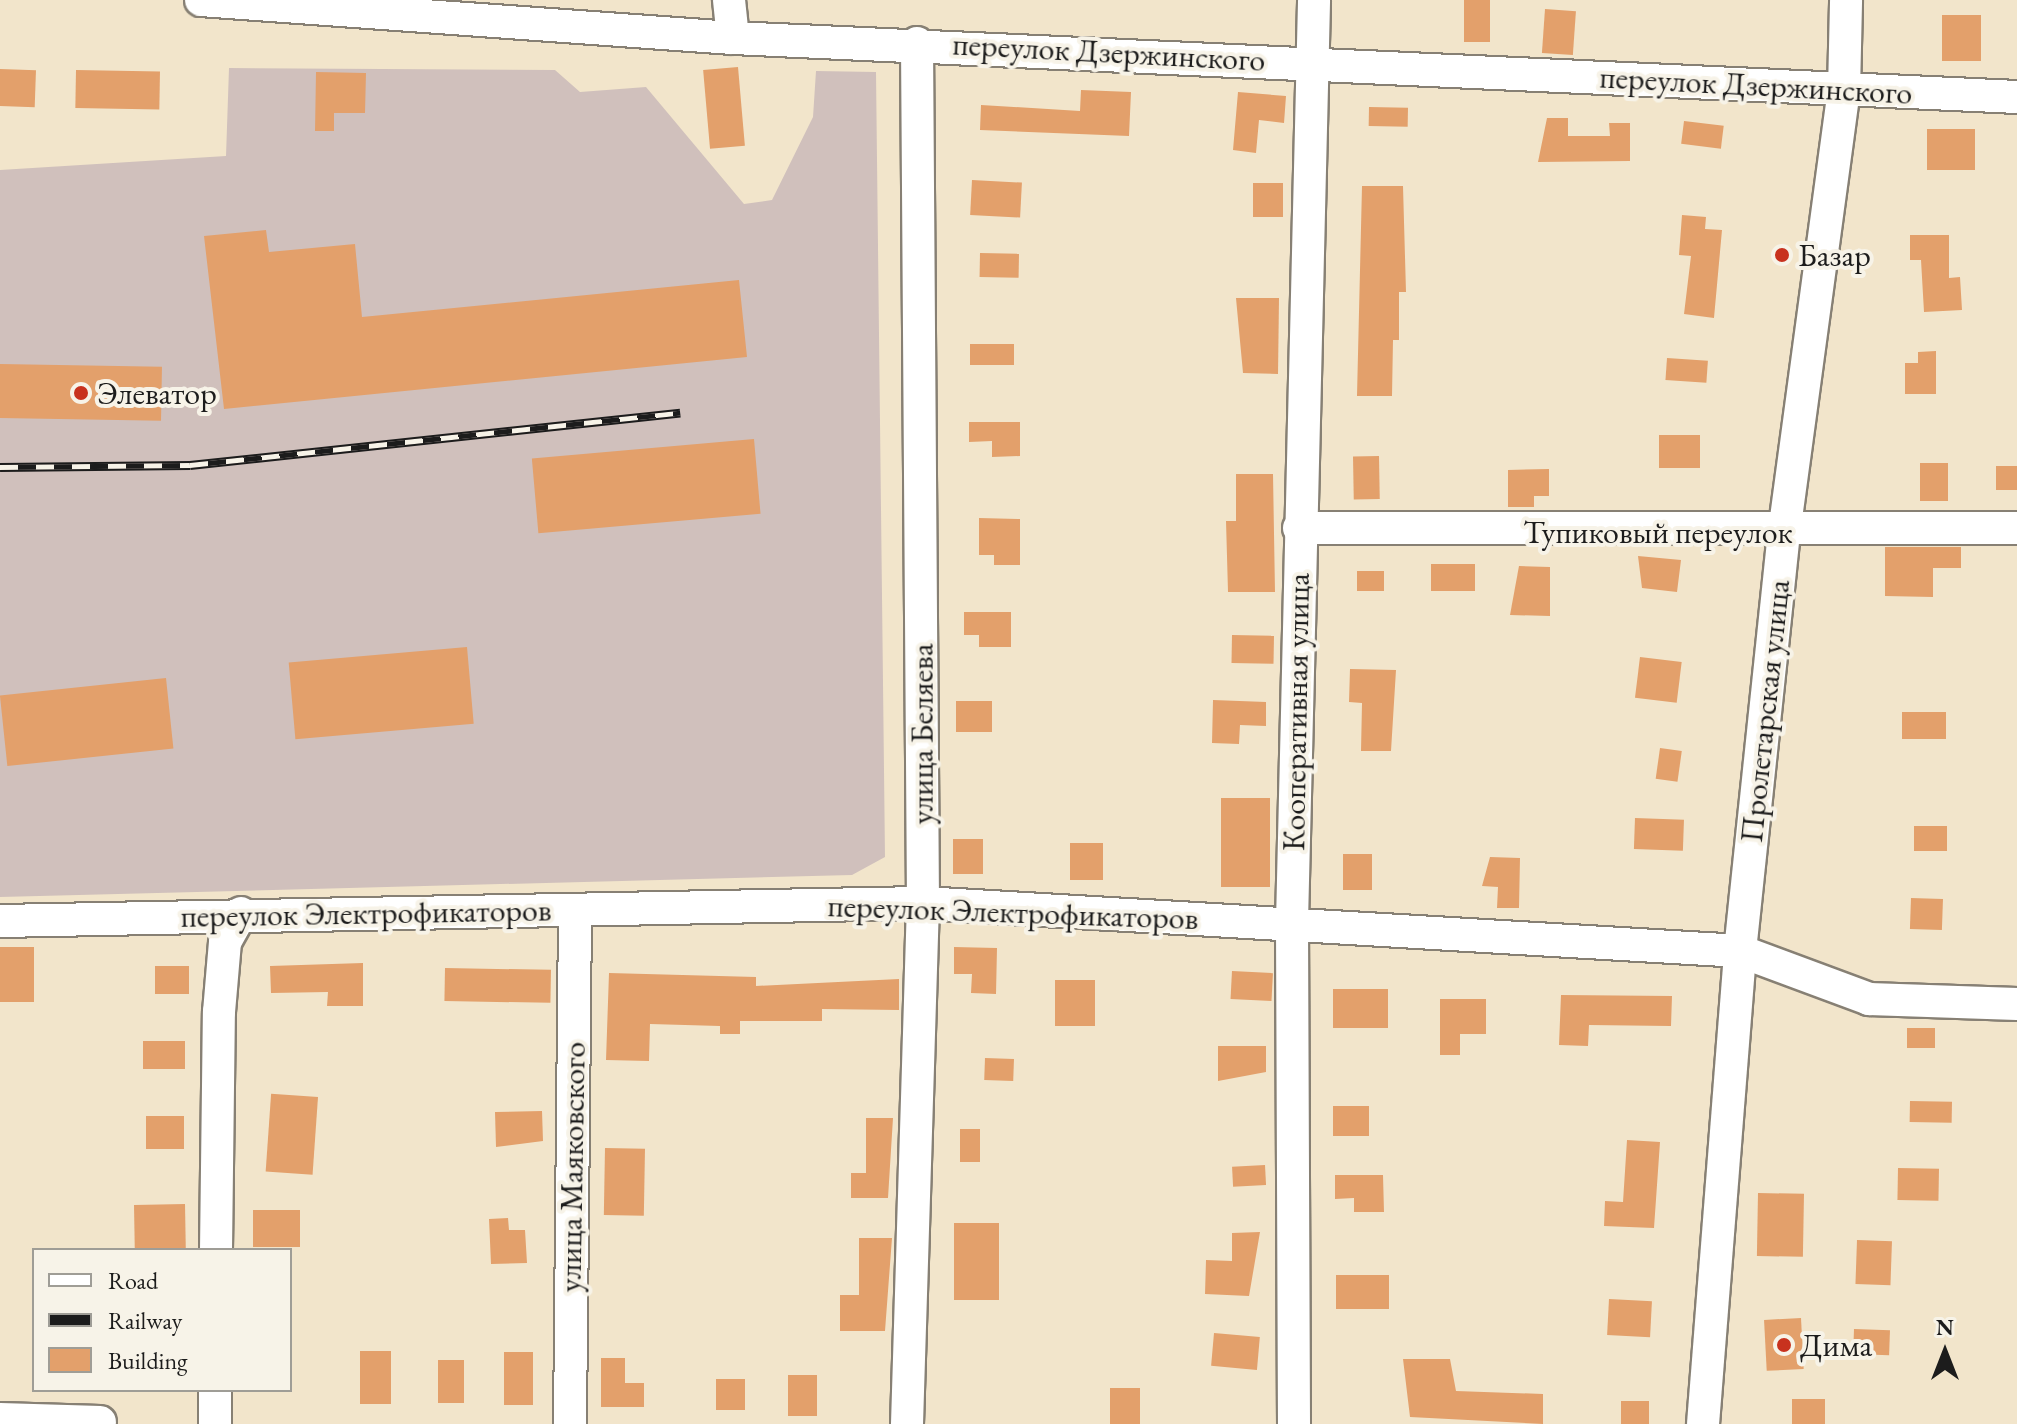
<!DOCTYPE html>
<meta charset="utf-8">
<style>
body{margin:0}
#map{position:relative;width:2017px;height:1424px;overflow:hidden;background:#f2e5cb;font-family:"EB Garamond",serif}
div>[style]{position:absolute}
.industrial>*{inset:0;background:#d0c0bc}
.building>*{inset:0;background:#e3a06b;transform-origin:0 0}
.roads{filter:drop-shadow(2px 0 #878074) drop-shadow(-2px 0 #878074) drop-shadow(0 2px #878074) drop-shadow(0 -2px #878074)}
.minor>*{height:32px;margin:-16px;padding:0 16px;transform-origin:16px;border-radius:16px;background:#fff}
.rail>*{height:9px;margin-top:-4.5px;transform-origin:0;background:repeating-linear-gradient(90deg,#f7f3e8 0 18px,#1c1c1c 0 36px);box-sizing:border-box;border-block:2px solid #1c1c1c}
.dots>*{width:22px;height:22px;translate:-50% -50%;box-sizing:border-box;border:4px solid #f7f3e8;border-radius:50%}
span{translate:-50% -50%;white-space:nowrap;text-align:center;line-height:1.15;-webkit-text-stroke:8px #f7f3e8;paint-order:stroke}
.street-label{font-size:32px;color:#1c1c1c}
.poi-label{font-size:32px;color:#1c1c1c}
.left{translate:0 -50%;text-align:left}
.legend{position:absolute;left:32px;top:1248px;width:260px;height:144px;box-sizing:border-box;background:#f7f3e8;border:2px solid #9f9d96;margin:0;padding:10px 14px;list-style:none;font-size:24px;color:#1c1c1c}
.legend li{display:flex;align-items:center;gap:16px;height:40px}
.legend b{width:40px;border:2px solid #9f9d96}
.north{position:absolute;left:1905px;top:1312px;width:80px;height:80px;-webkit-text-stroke:6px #f7f3e8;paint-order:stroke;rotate:0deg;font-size:22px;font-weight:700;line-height:32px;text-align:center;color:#1c1c1c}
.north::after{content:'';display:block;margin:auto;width:28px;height:36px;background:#1c1c1c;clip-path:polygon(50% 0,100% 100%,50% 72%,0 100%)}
</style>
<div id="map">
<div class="industrial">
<div style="clip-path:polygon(229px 68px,555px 70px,580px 92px,646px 87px,744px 204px,772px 200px,813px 117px,816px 71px,876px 72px,885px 857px,852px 875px,0 897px,0 170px,226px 156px)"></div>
</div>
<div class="building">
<div style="left:1464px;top:0;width:26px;height:42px"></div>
<div style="left:1545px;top:9px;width:31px;height:44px;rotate:4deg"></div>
<div style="left:1942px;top:15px;width:39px;height:46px"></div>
<div style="left:738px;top:67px;width:79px;height:35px;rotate:85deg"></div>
<div style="left:0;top:69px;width:36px;height:37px;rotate:2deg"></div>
<div style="left:76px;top:70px;width:84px;height:38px;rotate:1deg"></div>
<div style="clip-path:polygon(316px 72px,366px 73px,365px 113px,334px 113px,334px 131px,315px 131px)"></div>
<div style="clip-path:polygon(1081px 90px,1131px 92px,1129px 136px,980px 130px,981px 105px,1080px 111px)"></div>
<div style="clip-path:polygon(1238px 92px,1286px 96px,1284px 123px,1259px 120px,1256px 153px,1233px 150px)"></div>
<div style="left:1369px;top:107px;width:39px;height:19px;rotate:1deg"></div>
<div style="clip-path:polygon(1547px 118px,1568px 118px,1568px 136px,1610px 136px,1609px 123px,1630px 123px,1630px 161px,1538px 162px)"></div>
<div style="left:1684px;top:121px;width:40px;height:23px;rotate:7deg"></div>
<div style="left:1927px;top:129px;width:48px;height:41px"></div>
<div style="left:972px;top:180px;width:50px;height:35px;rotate:3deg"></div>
<div style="left:1253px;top:183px;width:30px;height:34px"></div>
<div style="clip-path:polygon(1362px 186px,1403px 186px,1406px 292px,1399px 292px,1399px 340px,1393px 340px,1392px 396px,1357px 396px)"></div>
<div style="clip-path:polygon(1682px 215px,1706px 217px,1705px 229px,1722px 230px,1714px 318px,1684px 314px,1691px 256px,1679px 255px)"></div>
<div style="clip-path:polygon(266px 230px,269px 252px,355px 244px,362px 317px,739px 280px,747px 357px,224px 409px,204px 236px)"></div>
<div style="clip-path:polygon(1910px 235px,1949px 235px,1949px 278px,1960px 277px,1962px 310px,1924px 312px,1921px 260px,1910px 260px)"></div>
<div style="left:980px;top:253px;width:39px;height:24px;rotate:1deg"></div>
<div style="clip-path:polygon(1236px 298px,1279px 298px,1278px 374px,1243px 373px)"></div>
<div style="left:1014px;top:344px;width:21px;height:44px;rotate:90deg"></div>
<div style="clip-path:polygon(1936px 351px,1936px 394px,1905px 394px,1905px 363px,1918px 363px,1918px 352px)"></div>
<div style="left:1667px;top:358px;width:41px;height:22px;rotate:4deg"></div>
<div style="left:0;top:364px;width:162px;height:54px;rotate:1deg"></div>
<div style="clip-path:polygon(969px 422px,1020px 422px,1020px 456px,992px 457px,992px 441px,969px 442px)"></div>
<div style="left:1659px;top:435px;width:41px;height:33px"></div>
<div style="left:754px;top:439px;width:75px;height:223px;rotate:85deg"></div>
<div style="left:1379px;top:456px;width:43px;height:26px;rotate:89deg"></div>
<div style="left:1920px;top:463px;width:28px;height:38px"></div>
<div style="left:1996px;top:466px;width:21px;height:24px"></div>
<div style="clip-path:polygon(1549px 469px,1549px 496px,1534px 496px,1534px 507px,1508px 507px,1508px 470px)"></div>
<div style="clip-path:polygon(1236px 474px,1273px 474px,1275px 592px,1228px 592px,1226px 521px,1236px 521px)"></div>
<div style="clip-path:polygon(979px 518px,1020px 519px,1020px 565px,994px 565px,994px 555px,979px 555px)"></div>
<div style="clip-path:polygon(1885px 547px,1961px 547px,1961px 568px,1933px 568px,1933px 597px,1885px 596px)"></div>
<div style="clip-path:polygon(1638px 556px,1681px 560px,1677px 592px,1642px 588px)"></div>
<div style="left:1475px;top:564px;width:27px;height:44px;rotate:90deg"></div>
<div style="clip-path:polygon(1519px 566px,1550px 567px,1550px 616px,1510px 615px)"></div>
<div style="left:1357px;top:571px;width:27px;height:20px"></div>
<div style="clip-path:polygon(964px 612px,1011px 612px,1011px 647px,979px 647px,979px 635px,964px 635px)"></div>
<div style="left:1232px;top:635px;width:42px;height:28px;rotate:1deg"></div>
<div style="left:467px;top:647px;width:77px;height:179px;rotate:85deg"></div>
<div style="left:1640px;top:657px;width:42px;height:41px;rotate:7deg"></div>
<div style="clip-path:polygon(1350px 669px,1396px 670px,1391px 751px,1361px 751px,1362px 703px,1349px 702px)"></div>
<div style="left:166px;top:678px;width:71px;height:167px;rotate:84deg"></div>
<div style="clip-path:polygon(1213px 700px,1266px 702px,1266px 726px,1240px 725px,1239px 744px,1212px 743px)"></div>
<div style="left:956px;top:701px;width:36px;height:31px"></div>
<div style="left:1902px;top:712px;width:44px;height:27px"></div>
<div style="left:1660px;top:748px;width:22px;height:31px;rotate:8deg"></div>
<div style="left:1221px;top:798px;width:49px;height:89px"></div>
<div style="left:1635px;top:818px;width:49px;height:31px;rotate:2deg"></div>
<div style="left:1947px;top:826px;width:25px;height:33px;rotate:90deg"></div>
<div style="left:953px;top:839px;width:30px;height:35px"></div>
<div style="left:1070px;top:843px;width:33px;height:37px"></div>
<div style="left:1343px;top:854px;width:29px;height:36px"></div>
<div style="clip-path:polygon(1490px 857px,1520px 858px,1519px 908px,1497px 908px,1498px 887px,1482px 886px)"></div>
<div style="left:1911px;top:898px;width:32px;height:31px;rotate:2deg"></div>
<div style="left:0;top:947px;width:34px;height:55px"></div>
<div style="clip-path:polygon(954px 947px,997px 948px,996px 994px,971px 993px,972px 974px,954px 974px)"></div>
<div style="clip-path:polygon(363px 963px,363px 1006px,327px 1006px,328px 992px,271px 993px,270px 966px)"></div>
<div style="left:155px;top:966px;width:34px;height:28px"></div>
<div style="left:445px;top:968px;width:106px;height:33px;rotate:1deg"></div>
<div style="left:1232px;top:971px;width:41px;height:28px;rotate:3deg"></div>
<div style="clip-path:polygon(609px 973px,756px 977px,756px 986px,899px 979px,899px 1010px,822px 1009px,822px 1021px,740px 1021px,740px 1034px,720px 1034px,720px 1026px,650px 1024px,649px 1061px,606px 1060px)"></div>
<div style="left:1055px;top:980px;width:40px;height:46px"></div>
<div style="left:1388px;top:989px;width:39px;height:55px;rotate:90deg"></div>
<div style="clip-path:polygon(1561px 995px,1672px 996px,1671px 1026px,1589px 1025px,1588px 1046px,1559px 1045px)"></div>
<div style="clip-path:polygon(1440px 999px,1486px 999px,1486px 1034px,1460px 1034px,1460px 1055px,1440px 1055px)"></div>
<div style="left:1907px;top:1028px;width:28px;height:20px"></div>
<div style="left:143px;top:1041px;width:42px;height:28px"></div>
<div style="clip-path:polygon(1218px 1046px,1266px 1046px,1266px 1072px,1218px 1081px)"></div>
<div style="left:985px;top:1058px;width:29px;height:22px;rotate:2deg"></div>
<div style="left:318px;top:1097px;width:78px;height:47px;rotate:94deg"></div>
<div style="left:1910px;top:1101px;width:42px;height:21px;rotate:1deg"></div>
<div style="left:1333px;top:1106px;width:36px;height:30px"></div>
<div style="clip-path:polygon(542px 1111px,543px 1141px,496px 1147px,495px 1112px)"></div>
<div style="left:146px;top:1116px;width:38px;height:33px"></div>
<div style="clip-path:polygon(866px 1118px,893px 1118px,888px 1198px,851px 1198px,851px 1173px,866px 1173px)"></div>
<div style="left:960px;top:1129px;width:20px;height:33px"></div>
<div style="clip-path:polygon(1627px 1140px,1660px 1142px,1654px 1228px,1604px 1226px,1605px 1201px,1623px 1202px)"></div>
<div style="left:605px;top:1148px;width:40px;height:67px;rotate:1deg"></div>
<div style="left:1265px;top:1165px;width:20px;height:33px;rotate:87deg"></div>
<div style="left:1898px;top:1168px;width:41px;height:32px;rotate:1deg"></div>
<div style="clip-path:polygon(1335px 1175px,1383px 1175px,1384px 1212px,1354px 1212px,1354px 1198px,1335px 1199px)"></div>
<div style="left:1758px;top:1193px;width:46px;height:63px;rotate:1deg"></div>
<div style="left:185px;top:1204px;width:46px;height:51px;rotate:89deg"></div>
<div style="left:253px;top:1210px;width:47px;height:37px"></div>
<div style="clip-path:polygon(508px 1218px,509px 1230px,525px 1230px,527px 1263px,491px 1264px,489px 1219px)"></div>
<div style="left:954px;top:1223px;width:45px;height:77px"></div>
<div style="clip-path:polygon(1260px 1232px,1249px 1296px,1205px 1294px,1206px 1260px,1232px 1261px,1232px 1233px)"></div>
<div style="clip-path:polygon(859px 1238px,892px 1238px,885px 1331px,840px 1331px,840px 1295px,859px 1295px)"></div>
<div style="left:1857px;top:1240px;width:35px;height:44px;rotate:2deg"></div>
<div style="left:1336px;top:1275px;width:53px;height:34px"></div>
<div style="left:1609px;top:1299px;width:43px;height:36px;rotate:3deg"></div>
<div style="left:1801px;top:1318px;width:51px;height:37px;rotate:87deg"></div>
<div style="left:1854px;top:1329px;width:36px;height:25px;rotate:2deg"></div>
<div style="left:1214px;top:1333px;width:46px;height:33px;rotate:5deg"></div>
<div style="left:360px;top:1351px;width:31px;height:53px"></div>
<div style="left:504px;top:1352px;width:29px;height:53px"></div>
<div style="clip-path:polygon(601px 1358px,625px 1358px,625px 1383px,644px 1383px,644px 1407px,601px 1407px)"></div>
<div style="clip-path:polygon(1403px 1359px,1450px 1359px,1456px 1391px,1543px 1394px,1543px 1424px,1410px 1417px)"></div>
<div style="left:438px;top:1360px;width:26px;height:43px"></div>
<div style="left:788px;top:1375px;width:29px;height:41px"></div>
<div style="left:716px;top:1379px;width:29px;height:31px"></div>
<div style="left:1110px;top:1388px;width:30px;height:36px"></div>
<div style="left:1825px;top:1399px;width:25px;height:33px;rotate:90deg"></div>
<div style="left:1621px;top:1401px;width:28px;height:23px"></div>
</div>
<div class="roads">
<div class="minor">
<div style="left:201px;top:0;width:533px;rotate:4.09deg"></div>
<div style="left:733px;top:38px;width:1285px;rotate:2.63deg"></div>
<div style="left:729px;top:0;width:38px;rotate:84deg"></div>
<div style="left:1299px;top:528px;width:718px"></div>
<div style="left:0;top:921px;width:923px;rotate:-1.12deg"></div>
<div style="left:923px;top:903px;width:818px;rotate:3.36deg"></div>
<div style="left:1740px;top:951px;width:138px;rotate:20.4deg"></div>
<div style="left:1869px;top:999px;width:148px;rotate:1.9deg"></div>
<div style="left:216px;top:1250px;width:238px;rotate:-89.3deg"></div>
<div style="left:219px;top:1012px;width:70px;rotate:-85.1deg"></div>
<div style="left:225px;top:942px;width:33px;rotate:-61deg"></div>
<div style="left:0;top:1419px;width:100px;rotate:1.7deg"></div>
<div style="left:215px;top:1424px;width:34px;rotate:-90deg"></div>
<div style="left:570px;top:1424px;width:514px;rotate:-89.44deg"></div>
<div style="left:907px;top:1424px;width:521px;rotate:-88.24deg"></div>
<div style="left:923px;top:903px;width:860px;rotate:-90.4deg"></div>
<div style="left:1294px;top:1424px;width:502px;rotate:-90.23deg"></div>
<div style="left:1292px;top:922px;width:922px;rotate:-88.63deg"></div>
<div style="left:1703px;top:1424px;width:474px;rotate:-85.5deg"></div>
<div style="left:1740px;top:951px;width:420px;rotate:-84deg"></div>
<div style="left:1784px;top:533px;width:446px;rotate:-82.3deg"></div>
<div style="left:1844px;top:91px;width:91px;rotate:-88.7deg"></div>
</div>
</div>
<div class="rail">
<div style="left:0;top:467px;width:190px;rotate:-0.6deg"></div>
<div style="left:190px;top:465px;width:493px;rotate:-6.1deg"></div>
</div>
<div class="dots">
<div style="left:1782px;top:255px;background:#c8321e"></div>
<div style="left:81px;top:393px;background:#c8321e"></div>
<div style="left:1784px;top:1345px;background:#c8321e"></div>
</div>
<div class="street-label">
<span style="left:1109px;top:52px;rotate:3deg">переулок Дзержинского</span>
<span style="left:1756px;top:85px;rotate:3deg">переулок Дзержинского</span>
<span style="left:1658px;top:532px">Тупиковый переулок</span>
<span style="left:1765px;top:711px;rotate:-84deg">Пролетарская улица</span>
<span style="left:1296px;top:712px;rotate:-89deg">Кооперативная улица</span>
<span style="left:922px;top:734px;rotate:-90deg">улица Беляева</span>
<span style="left:1013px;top:912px;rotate:2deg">переулок Электрофикаторов</span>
<span style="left:366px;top:913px;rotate:-1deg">переулок Электрофикаторов</span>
<span style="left:572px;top:1167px;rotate:-89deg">улица Маяковского</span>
</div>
<div class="poi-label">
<span class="left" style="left:1798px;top:255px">Базар</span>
<span class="left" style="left:97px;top:393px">Элеватор</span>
<span class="left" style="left:1800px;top:1345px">Дима</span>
</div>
<ul class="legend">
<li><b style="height:10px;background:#fff"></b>Road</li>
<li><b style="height:10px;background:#1c1c1c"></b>Railway</li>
<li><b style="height:22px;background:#e3a06b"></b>Building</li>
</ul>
<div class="north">N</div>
</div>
